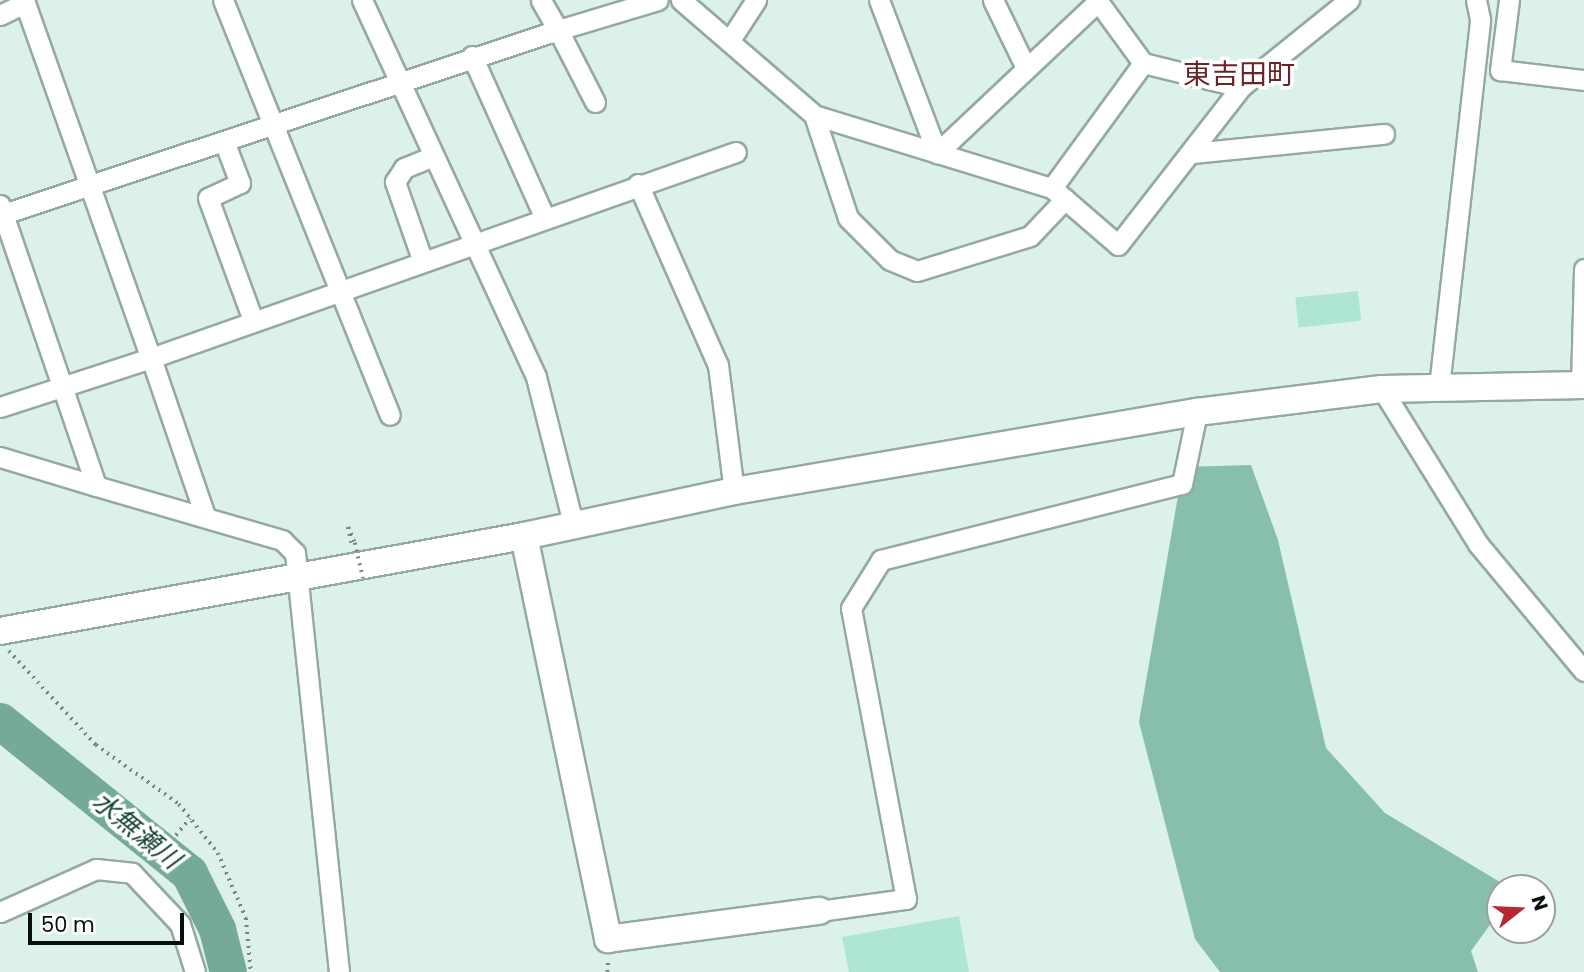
<!DOCTYPE html>
<meta charset="utf-8">
<style>
body{margin:0}
#map{position:relative;width:1584px;height:972px;overflow:hidden;background:#dcf1ea;font-family:Poppins,"Noto Sans JP",sans-serif}
div>[style]{position:absolute}
.forest>*{inset:0;background:#88beac}
.river>*{height:37px;margin:-18.5px;padding:0 18.5px;transform-origin:18.5px;border-radius:18.5px;background:#75aa99}
.building>*{inset:0;background:#aee5d3;transform-origin:0 0}
.path>*{height:3.5px;margin-top:-1.75px;transform-origin:0;background:repeating-linear-gradient(90deg,#768580 0 2px,transparent 0 7px)}
.roads{filter:drop-shadow(2px 0 #95a9a2) drop-shadow(-2px 0 #95a9a2) drop-shadow(0 2px #95a9a2) drop-shadow(0 -2px #95a9a2)}
.street>*{height:19px;margin:-9.5px;padding:0 9.5px;transform-origin:9.5px;border-radius:9.5px;background:#fff}
.secondary>*{height:26px;margin:-13px;padding:0 13px;transform-origin:13px;border-radius:13px;background:#fff}
.path-bridge>*{height:3.5px;margin-top:-1.75px;transform-origin:0;background:repeating-linear-gradient(90deg,#768580 0 2px,transparent 0 7px)}
span{translate:-50% -50%;white-space:nowrap;text-align:center;line-height:1.15;-webkit-text-stroke:7px #fff;paint-order:stroke}
.water-label{font-size:26px;color:#144336;font-style:italic}
.quarter-label{font-size:28px;color:#692425}
.north{position:absolute;left:1486px;top:874px;width:70px;height:70px;box-sizing:border-box;background:#fff;border:2px solid #9c9f9e;border-radius:50%;rotate:72deg;font-size:19px;font-weight:700;line-height:28px;text-align:center;color:#070f0c}
.north::after{content:'';display:block;margin:auto;width:24px;height:32px;background:#b82833;clip-path:polygon(50% 0,100% 100%,50% 72%,0 100%)}
.scale{position:absolute;left:28px;top:913px;width:156px;height:32px;box-sizing:border-box;border:4px solid #070f0c;border-top:0;padding-left:9px;font-size:21px;line-height:24px;white-space:nowrap;color:#070f0c;-webkit-text-stroke:5px #fff;paint-order:stroke}
</style>
<div id="map">
<div class="forest">
<div style="clip-path:polygon(1251px 465px,1278px 540px,1326px 748px,1385px 813px,1510px 888px,1500px 888px,1500px 911px,1471px 951px,1478px 972px,1220px 972px,1195px 939px,1139px 722px,1183px 467px)"></div>
</div>
<div class="river">
<div style="left:0;top:721px;width:243px;rotate:38.8deg"></div>
<div style="left:189px;top:873px;width:63px;rotate:63.4deg"></div>
<div style="left:217px;top:929px;width:44px;rotate:75.7deg"></div>
</div>
<div class="building">
<div style="left:1358px;top:291px;width:30px;height:63px;rotate:84deg"></div>
<div style="clip-path:polygon(959px 916px,969px 972px,849px 972px,842px 937px)"></div>
</div>
<div class="path">
<div style="left:351px;top:543px;width:16px;rotate:-101deg"></div>
<div style="left:348px;top:527px;width:17px;rotate:66deg"></div>
<div style="left:9px;top:651px;width:128px;rotate:47.2deg"></div>
<div style="left:96px;top:745px;width:102px;rotate:35.4deg"></div>
<div style="left:179px;top:804px;width:63px;rotate:51.5deg"></div>
<div style="left:218px;top:853px;width:71px;rotate:66.7deg"></div>
<div style="left:246px;top:918px;width:54px;rotate:84.7deg"></div>
<div style="left:158px;top:857px;width:50px;rotate:-50.6deg"></div>
<div style="left:607px;top:972px;width:12px;rotate:-85deg"></div>
</div>
<div class="roads">
<div class="street">
<div style="left:223px;top:0;width:447px;rotate:68.1deg"></div>
<div style="left:362px;top:0;width:415px;rotate:65.2deg"></div>
<div style="left:536px;top:377px;width:151px;rotate:75.8deg"></div>
<div style="left:681px;top:0;width:176px;rotate:40.8deg"></div>
<div style="left:814px;top:115px;width:249px;rotate:17.1deg"></div>
<div style="left:1052px;top:188px;width:87px;rotate:40.8deg"></div>
<div style="left:1118px;top:245px;width:200px;rotate:-52.1deg"></div>
<div style="left:1241px;top:87px;width:139px;rotate:-38.9deg"></div>
<div style="left:879px;top:0;width:164px;rotate:69.2deg"></div>
<div style="left:993px;top:0;width:73px;rotate:64.1deg"></div>
<div style="left:1097px;top:0;width:78px;rotate:53.9deg"></div>
<div style="left:1143px;top:63px;width:101px;rotate:13.8deg"></div>
<div style="left:1509px;top:0;width:71px;rotate:97.3deg"></div>
<div style="left:1500px;top:70px;width:85px;rotate:6.8deg"></div>
<div style="left:0;top:15px;width:28px;rotate:-26deg"></div>
<div style="left:25px;top:3px;width:377px;rotate:70.5deg"></div>
<div style="left:151px;top:358px;width:620px;rotate:-19.4deg"></div>
<div style="left:730px;top:40px;width:48px;rotate:-57deg"></div>
<div style="left:472px;top:56px;width:175px;rotate:65.8deg"></div>
<div style="left:595px;top:102px;width:81px;rotate:-117.2deg"></div>
<div style="left:558px;top:30px;width:104px;rotate:-16.7deg"></div>
<div style="left:814px;top:115px;width:108px;rotate:71.7deg"></div>
<div style="left:848px;top:218px;width:59px;rotate:45deg"></div>
<div style="left:890px;top:260px;width:29px;rotate:22deg"></div>
<div style="left:917px;top:271px;width:118px;rotate:-17.2deg"></div>
<div style="left:1030px;top:236px;width:51px;rotate:-46.6deg"></div>
<div style="left:224px;top:141px;width:45px;rotate:69.1deg"></div>
<div style="left:240px;top:183px;width:35px;rotate:155deg"></div>
<div style="left:208px;top:198px;width:130px;rotate:69.8deg"></div>
<div style="left:937px;top:153px;width:220px;rotate:-43.3deg"></div>
<div style="left:1192px;top:153px;width:193px;rotate:-5.7deg"></div>
<div style="left:638px;top:184px;width:198px;rotate:66.2deg"></div>
<div style="left:718px;top:365px;width:127px;rotate:82.8deg"></div>
<div style="left:1052px;top:188px;width:155px;rotate:-53.9deg"></div>
<div style="left:0;top:205px;width:297px;rotate:71.1deg"></div>
<div style="left:96px;top:486px;width:194px;rotate:16.2deg"></div>
<div style="left:282px;top:540px;width:18px;rotate:45deg"></div>
<div style="left:295px;top:553px;width:421px;rotate:84deg"></div>
<div style="left:0;top:215px;width:588px;rotate:-18.34deg"></div>
<div style="left:558px;top:30px;width:34px;rotate:-120deg"></div>
<div style="left:422px;top:259px;width:82px;rotate:-109.3deg"></div>
<div style="left:395px;top:182px;width:17px;rotate:-57deg"></div>
<div style="left:404px;top:168px;width:31px;rotate:-22deg"></div>
<div style="left:1581px;top:385px;width:116px;rotate:-88.5deg"></div>
<div style="left:1439px;top:387px;width:370px;rotate:-83.6deg"></div>
<div style="left:1480px;top:19px;width:19px;rotate:-102deg"></div>
<div style="left:1382px;top:389px;width:182px;rotate:58.2deg"></div>
<div style="left:1478px;top:544px;width:165px;rotate:50.2deg"></div>
<div style="left:0;top:407px;width:159px;rotate:-18deg"></div>
<div style="left:151px;top:358px;width:167px;rotate:71.1deg"></div>
<div style="left:0;top:457px;width:100px;rotate:16.8deg"></div>
<div style="left:819px;top:911px;width:88px;rotate:-7.9deg"></div>
<div style="left:906px;top:899px;width:296px;rotate:-100.7deg"></div>
<div style="left:851px;top:608px;width:57px;rotate:-58deg"></div>
<div style="left:881px;top:560px;width:310px;rotate:-14.2deg"></div>
<div style="left:1182px;top:484px;width:74px;rotate:-78.2deg"></div>
<div style="left:0;top:912px;width:105px;rotate:-24.1deg"></div>
<div style="left:96px;top:869px;width:36px;rotate:6deg"></div>
<div style="left:132px;top:873px;width:70px;rotate:46.7deg"></div>
<div style="left:180px;top:924px;width:50px;rotate:72.6deg"></div>
</div>
<div class="secondary">
<div style="left:524px;top:536px;width:412px;rotate:78.2deg"></div>
<div style="left:608px;top:939px;width:213px;rotate:-7.6deg"></div>
<div style="left:0;top:631px;width:533px;rotate:-10.28deg"></div>
<div style="left:524px;top:536px;width:215px;rotate:-12.1deg"></div>
<div style="left:734px;top:491px;width:470px;rotate:-9.7deg"></div>
<div style="left:1197px;top:412px;width:186px;rotate:-7.1deg"></div>
<div style="left:1382px;top:389px;width:202px;rotate:-1.1deg"></div>
</div>
</div>
<div class="path-bridge">
<div style="left:355px;top:543px;width:36px;rotate:77deg"></div>
</div>
<div class="water-label">
<span style="left:136px;top:831px;rotate:39deg">水無瀬川</span>
</div>
<div class="quarter-label">
<span style="left:1239px;top:75px">東吉田町</span>
</div>
<div class="north">N</div>
<div class="scale">50 m</div>
</div>
